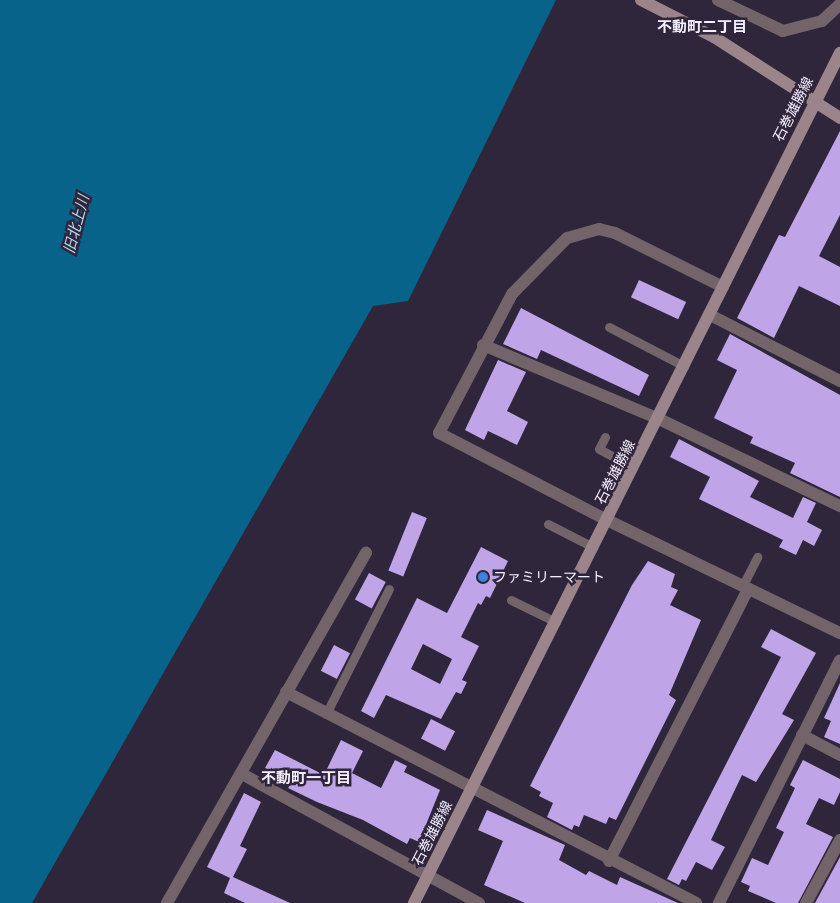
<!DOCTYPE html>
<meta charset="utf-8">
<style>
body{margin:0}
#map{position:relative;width:840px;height:903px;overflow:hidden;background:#2f263c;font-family:Mulish,"Noto Sans JP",sans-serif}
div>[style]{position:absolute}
.water>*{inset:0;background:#07638a}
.building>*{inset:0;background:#bfa4e8;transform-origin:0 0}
.lane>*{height:9px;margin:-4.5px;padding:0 4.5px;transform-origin:4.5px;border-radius:4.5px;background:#726468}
.street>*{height:12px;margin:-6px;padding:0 6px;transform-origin:6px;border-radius:6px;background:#726468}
.secondary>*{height:12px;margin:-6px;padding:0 6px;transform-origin:6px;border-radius:6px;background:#9b848a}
.dots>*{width:14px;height:14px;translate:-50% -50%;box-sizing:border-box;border:2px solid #2f263c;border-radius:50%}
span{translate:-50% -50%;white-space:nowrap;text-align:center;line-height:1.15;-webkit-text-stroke:5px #2f263c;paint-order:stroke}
.street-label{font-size:14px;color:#f4effe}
.poi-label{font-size:14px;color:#f4effe}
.left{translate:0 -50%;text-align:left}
.neighbourhood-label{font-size:15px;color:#f4effe;font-weight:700}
.water-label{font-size:15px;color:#b6dcf3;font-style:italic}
</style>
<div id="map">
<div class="water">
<div style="clip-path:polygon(0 0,556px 0,408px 301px,373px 306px,32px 903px,0 903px)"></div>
</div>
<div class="building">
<div style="clip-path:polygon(840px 131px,840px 215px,819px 256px,840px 267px,840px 306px,799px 286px,774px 338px,737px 318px,779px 235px,785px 237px)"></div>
<div style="left:639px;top:280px;width:52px;height:19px;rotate:25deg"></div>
<div style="clip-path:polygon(521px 308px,649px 375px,639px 396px,541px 350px,537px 359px,503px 344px)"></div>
<div style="clip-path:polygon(730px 334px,840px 395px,840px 497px,790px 473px,795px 463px,750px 443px,753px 437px,714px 418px,737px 370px,717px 360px)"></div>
<div style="clip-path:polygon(498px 360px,526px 372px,507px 411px,528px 422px,517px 445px,488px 431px,484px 440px,465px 430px)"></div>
<div style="clip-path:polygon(679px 439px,759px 481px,750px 497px,793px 518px,803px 497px,816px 503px,807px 522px,822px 530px,814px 546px,803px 540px,796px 555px,779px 547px,783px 540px,699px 499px,710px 477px,670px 457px)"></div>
<div style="left:412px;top:512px;width:16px;height:63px;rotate:22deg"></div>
<div style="clip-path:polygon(evenodd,481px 547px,508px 561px,490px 598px,486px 596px,481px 605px,478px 603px,461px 637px,479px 646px,462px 680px,467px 682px,461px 694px,456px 692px,441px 719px,386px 695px,374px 718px,361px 711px,417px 598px,447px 613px,481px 547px,423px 644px,452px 659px,440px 684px,411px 669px,423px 644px)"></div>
<div style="clip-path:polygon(648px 561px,675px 574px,671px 587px,678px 590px,670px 605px,701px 620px,669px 695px,676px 700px,616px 820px,609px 817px,606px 824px,584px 815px,579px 827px,574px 825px,572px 830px,547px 817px,553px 803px,539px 796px,541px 792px,530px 786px,632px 585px)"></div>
<div style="left:369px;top:573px;width:19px;height:30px;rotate:28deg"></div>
<div style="clip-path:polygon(771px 629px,816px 653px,782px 714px,794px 720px,756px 782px,742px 775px,711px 840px,725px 847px,712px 870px,696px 862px,686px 881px,682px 879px,679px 885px,667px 879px,781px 657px,761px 647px)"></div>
<div style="left:334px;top:645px;width:18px;height:29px;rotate:27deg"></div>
<div style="clip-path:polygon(840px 683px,840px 744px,824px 737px,831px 721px,824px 718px)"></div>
<div style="left:431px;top:719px;width:27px;height:22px;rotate:27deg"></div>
<div style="clip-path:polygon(341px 740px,363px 751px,352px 773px,381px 788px,395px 760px,407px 766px,404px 772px,440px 790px,419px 842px,410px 838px,407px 844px,363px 820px,317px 802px,288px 788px,290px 785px,269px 775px,271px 771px,265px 768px,275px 750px,324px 775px)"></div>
<div style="clip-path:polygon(803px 760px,840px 779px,840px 792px,834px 805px,819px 798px,806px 824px,833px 837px,798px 903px,776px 903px,748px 891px,750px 886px,741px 882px,752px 858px,768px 865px,784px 832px,776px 828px,795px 788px,790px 785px)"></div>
<div style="clip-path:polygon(244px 793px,261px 802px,240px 846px,247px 849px,233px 877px,290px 903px,245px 903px,224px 893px,230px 878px,207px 867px)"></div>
<div style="clip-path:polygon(487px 810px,565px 845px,559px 860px,586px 875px,589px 871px,617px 885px,620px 877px,678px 903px,525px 903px,484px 885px,503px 841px,478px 830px)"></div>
<div style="clip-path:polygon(840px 857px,840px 903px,815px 903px)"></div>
</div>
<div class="lane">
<div style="left:609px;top:327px;width:85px;rotate:27.5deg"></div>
<div style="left:605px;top:437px;width:13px;rotate:117deg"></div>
<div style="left:599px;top:449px;width:38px;rotate:28deg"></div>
<div style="left:548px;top:524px;width:51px;rotate:27.1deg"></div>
<div style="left:742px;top:587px;width:34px;rotate:-63deg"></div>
<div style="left:511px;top:600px;width:50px;rotate:26.1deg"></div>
<div style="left:326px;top:714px;width:140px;rotate:-63.3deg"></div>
</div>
<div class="street">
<div style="left:718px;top:0;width:72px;rotate:25.5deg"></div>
<div style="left:783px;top:31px;width:40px;rotate:-14.4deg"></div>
<div style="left:822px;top:21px;width:25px;rotate:-43deg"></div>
<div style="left:723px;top:287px;width:121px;rotate:-153.4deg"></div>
<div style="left:615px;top:233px;width:16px;rotate:-166deg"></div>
<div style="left:599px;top:229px;width:33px;rotate:164deg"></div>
<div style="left:567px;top:238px;width:78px;rotate:134.5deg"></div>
<div style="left:512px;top:294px;width:157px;rotate:117.7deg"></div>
<div style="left:439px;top:433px;width:189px;rotate:27.4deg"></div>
<div style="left:607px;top:520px;width:259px;rotate:25.9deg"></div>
<div style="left:710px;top:315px;width:146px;rotate:26.9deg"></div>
<div style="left:483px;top:345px;width:191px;rotate:22.8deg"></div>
<div style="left:659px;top:419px;width:201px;rotate:25.7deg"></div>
<div style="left:286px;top:692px;width:461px;rotate:27.2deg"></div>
<div style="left:802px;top:735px;width:43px;rotate:27.8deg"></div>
<div style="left:242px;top:774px;width:270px;rotate:28.6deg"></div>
<div style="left:609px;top:861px;width:305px;rotate:-62.9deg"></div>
<div style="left:167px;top:903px;width:403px;rotate:-60.4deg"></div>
<div style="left:719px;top:903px;width:271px;rotate:-63.5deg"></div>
<div style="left:806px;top:903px;width:72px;rotate:-61.6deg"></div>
</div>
<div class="secondary">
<div style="left:641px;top:0;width:82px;rotate:26.9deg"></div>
<div style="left:714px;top:37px;width:150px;rotate:32.7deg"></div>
<div style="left:414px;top:903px;width:951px;rotate:-63.38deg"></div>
</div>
<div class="dots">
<div style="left:483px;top:577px;background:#3f7fe0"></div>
</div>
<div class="street-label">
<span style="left:793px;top:109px;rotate:-63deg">石巻雄勝線</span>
<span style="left:615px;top:472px;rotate:-63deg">石巻雄勝線</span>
<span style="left:432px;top:833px;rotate:-63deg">石巻雄勝線</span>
</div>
<div class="poi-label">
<span class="left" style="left:493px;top:577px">ファミリーマート</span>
</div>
<div class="neighbourhood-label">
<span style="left:702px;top:27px">不動町二丁目</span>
<span style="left:306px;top:778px">不動町一丁目</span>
</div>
<div class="water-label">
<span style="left:76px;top:224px;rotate:-75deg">旧北上川</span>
</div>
</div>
